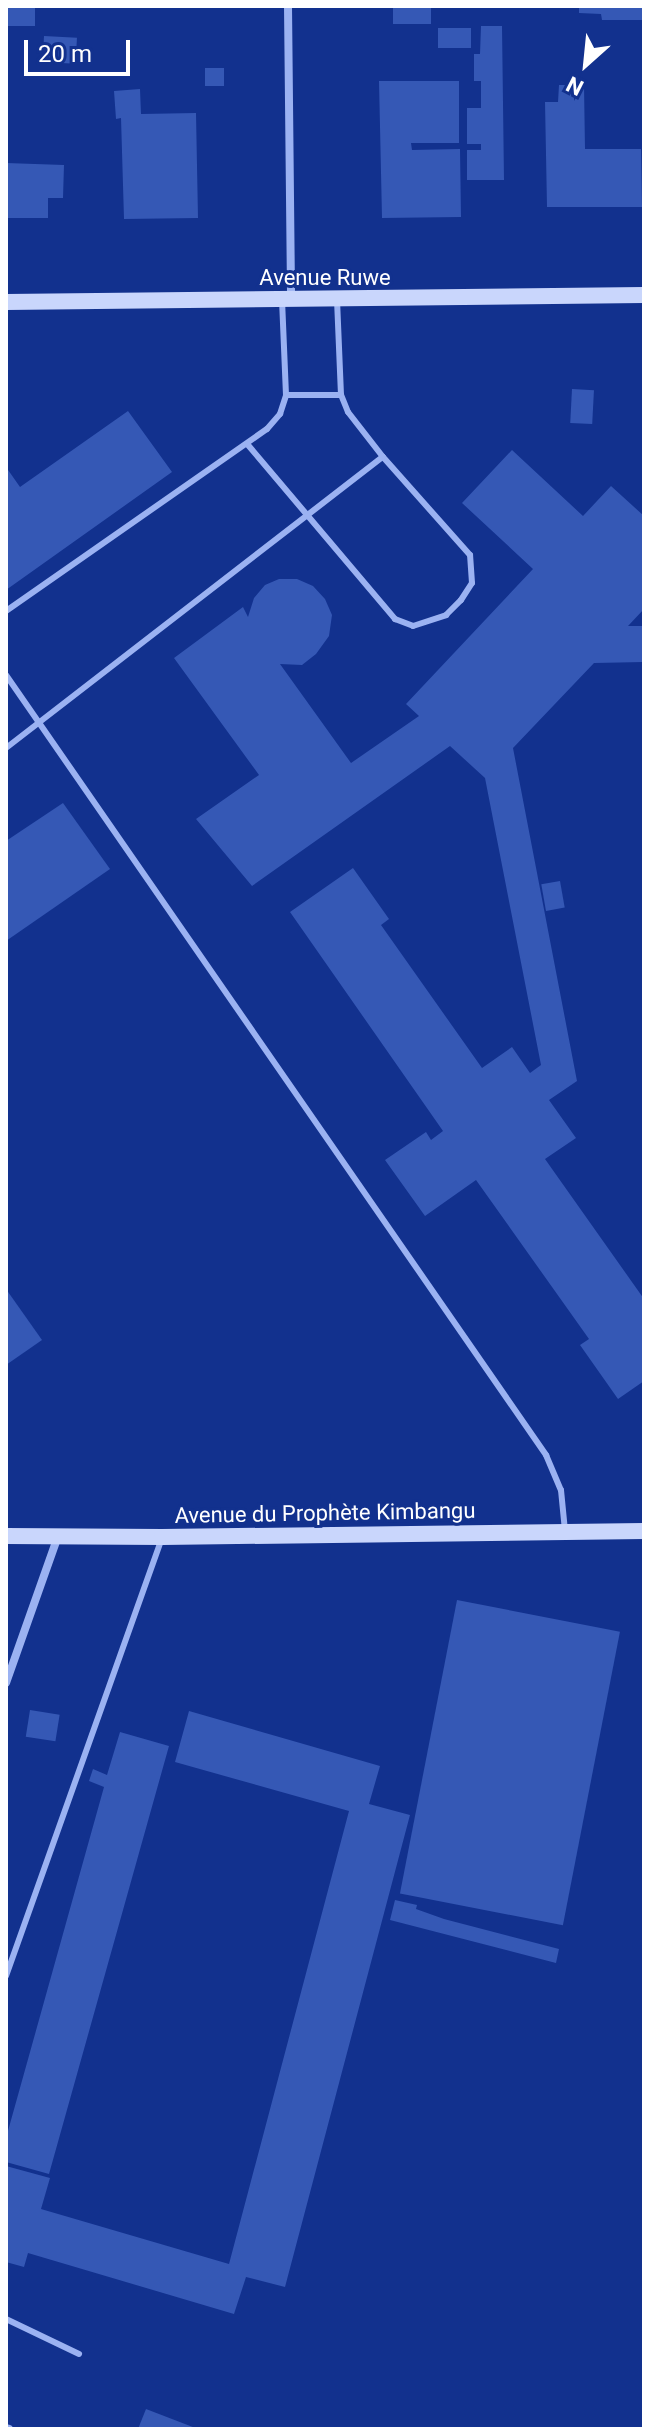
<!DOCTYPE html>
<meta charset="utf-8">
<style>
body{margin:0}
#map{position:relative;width:650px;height:2435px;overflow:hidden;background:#12318e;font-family:Roboto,sans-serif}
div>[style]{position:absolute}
.building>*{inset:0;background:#3558b5;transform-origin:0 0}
.lane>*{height:6px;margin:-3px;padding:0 3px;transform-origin:3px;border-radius:3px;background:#9bb2f2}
.street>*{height:8px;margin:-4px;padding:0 4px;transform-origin:4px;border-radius:4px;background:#9bb2f2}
.secondary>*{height:16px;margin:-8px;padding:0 8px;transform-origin:8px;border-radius:8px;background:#c9d6fc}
span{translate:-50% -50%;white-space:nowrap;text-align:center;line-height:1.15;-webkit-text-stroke:6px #12318e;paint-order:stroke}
.street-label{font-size:22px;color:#fff}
.frame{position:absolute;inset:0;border:8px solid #fff;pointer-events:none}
.north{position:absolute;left:546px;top:24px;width:80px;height:80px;-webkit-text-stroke:6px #12318e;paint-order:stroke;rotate:207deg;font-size:22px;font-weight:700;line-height:32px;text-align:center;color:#fff}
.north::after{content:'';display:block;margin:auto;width:28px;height:36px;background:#fff;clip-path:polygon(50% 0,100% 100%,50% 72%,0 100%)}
.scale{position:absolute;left:24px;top:40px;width:106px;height:36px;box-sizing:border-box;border:4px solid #fff;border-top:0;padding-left:10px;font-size:24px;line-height:28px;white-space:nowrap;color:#fff;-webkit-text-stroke:6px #12318e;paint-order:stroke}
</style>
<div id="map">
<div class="building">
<div style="left:6px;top:6px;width:29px;height:20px"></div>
<div style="left:393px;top:6px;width:38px;height:18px"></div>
<div style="clip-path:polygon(579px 6px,644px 6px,644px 20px,602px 20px,601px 14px,579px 13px)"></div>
<div style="clip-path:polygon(481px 26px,502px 26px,504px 180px,467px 180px,467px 150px,481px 150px,481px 144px,467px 144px,467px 108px,481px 108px,481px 81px,474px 81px,474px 54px,480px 54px)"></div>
<div style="left:438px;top:28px;width:33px;height:20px"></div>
<div style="left:44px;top:36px;width:33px;height:26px;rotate:3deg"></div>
<div style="left:224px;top:68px;width:18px;height:19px;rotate:90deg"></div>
<div style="clip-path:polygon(379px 81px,459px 81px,459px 143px,411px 143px,412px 150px,460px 149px,461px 217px,382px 218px)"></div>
<div style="clip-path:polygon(559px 85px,584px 85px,585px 149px,641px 149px,642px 207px,547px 207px,545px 102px,558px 102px)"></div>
<div style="clip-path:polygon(140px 89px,141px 114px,196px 113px,198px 218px,124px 219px,121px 118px,116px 119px,114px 91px)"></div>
<div style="clip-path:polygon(6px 163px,64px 165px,63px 198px,48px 198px,48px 218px,6px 218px)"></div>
<div style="left:572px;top:389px;width:22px;height:34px;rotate:3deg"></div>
<div style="clip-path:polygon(128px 411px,172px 472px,6px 590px,6px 467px,20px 487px)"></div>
<div style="clip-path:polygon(512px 450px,583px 516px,611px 486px,644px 516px,644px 609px,628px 626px,644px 626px,644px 662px,594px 663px,513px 748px,577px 1081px,549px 1100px,576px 1138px,545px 1159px,644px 1299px,644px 1381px,618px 1399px,580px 1345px,589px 1339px,476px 1180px,425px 1216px,385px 1160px,426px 1132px,431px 1140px,443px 1131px,290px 912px,353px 868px,389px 919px,381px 925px,482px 1068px,512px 1047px,530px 1073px,541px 1065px,485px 778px,450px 746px,252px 886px,196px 819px,259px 775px,174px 658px,243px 607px,248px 617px,254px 598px,265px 585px,279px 579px,297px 579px,313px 586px,325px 599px,332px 615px,329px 636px,316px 654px,302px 665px,280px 664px,351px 763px,419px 716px,406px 704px,533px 569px,462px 503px)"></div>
<div style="clip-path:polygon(63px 803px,110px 869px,6px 941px,6px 841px)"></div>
<div style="left:560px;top:881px;width:27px;height:19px;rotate:80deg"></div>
<div style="clip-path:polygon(6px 1289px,42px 1340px,6px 1365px)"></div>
<div style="left:457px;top:1600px;width:166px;height:299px;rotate:11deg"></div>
<div style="left:30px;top:1710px;width:30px;height:27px;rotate:9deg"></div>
<div style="clip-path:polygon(189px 1711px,380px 1766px,369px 1804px,410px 1815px,285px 2287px,246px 2277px,234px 2314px,28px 2253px,24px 2267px,6px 2262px,6px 2166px,50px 2178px,41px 2209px,229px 2264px,349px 1811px,175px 1762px)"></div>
<div style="clip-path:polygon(120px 1732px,169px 1746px,49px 2174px,6px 2162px,6px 2138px,104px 1787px,89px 1781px,93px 1769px,107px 1775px)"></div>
<div style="clip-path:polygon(395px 1900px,417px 1905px,416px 1909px,444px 1919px,559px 1949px,556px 1963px,390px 1920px)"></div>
<div style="clip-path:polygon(146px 2409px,198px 2429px,138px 2429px)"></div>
</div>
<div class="lane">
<div style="left:286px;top:395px;width:55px"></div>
<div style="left:248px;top:445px;width:228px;rotate:49.8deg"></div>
<div style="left:395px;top:619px;width:19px;rotate:21deg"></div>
<div style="left:413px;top:626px;width:35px;rotate:-18deg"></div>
<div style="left:446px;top:615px;width:21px;rotate:-45deg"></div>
<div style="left:461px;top:600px;width:20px;rotate:-57deg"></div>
<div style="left:472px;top:583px;width:28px;rotate:-94deg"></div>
<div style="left:470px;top:555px;width:131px;rotate:-131.6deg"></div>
<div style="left:383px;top:457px;width:57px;rotate:-127.9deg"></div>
<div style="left:348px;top:412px;width:18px;rotate:-112deg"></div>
<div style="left:341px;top:395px;width:95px;rotate:-92.4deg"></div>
<div style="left:6px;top:611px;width:318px;rotate:-34.9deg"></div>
<div style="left:267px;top:429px;width:20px;rotate:-49deg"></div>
<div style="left:280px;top:414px;width:20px;rotate:-72deg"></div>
<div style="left:286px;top:395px;width:95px;rotate:-92.4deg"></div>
<div style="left:6px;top:675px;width:949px;rotate:55.3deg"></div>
<div style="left:546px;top:1455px;width:38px;rotate:67deg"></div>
<div style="left:561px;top:1490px;width:41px;rotate:84.4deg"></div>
<div style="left:6px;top:748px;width:476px;rotate:-37.7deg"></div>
<div style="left:6px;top:1976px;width:466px;rotate:-70.4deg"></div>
<div style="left:6px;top:2319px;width:81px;rotate:25.6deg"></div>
</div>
<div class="street">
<div style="left:288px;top:6px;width:293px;rotate:89.4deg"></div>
<div style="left:6px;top:1683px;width:156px;rotate:-70.5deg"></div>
<div style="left:6px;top:2428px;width:3px;rotate:18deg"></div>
</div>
<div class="secondary">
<div style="left:6px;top:302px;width:638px;rotate:-0.63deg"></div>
<div style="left:6px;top:1536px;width:156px;rotate:0.4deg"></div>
<div style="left:162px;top:1537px;width:482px;rotate:-0.7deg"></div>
</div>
<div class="street-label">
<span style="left:325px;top:278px">Avenue Ruwe</span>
<span style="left:325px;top:1513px;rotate:-1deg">Avenue du Prophète Kimbangu</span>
</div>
<div class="frame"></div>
<div class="north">N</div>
<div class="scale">20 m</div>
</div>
